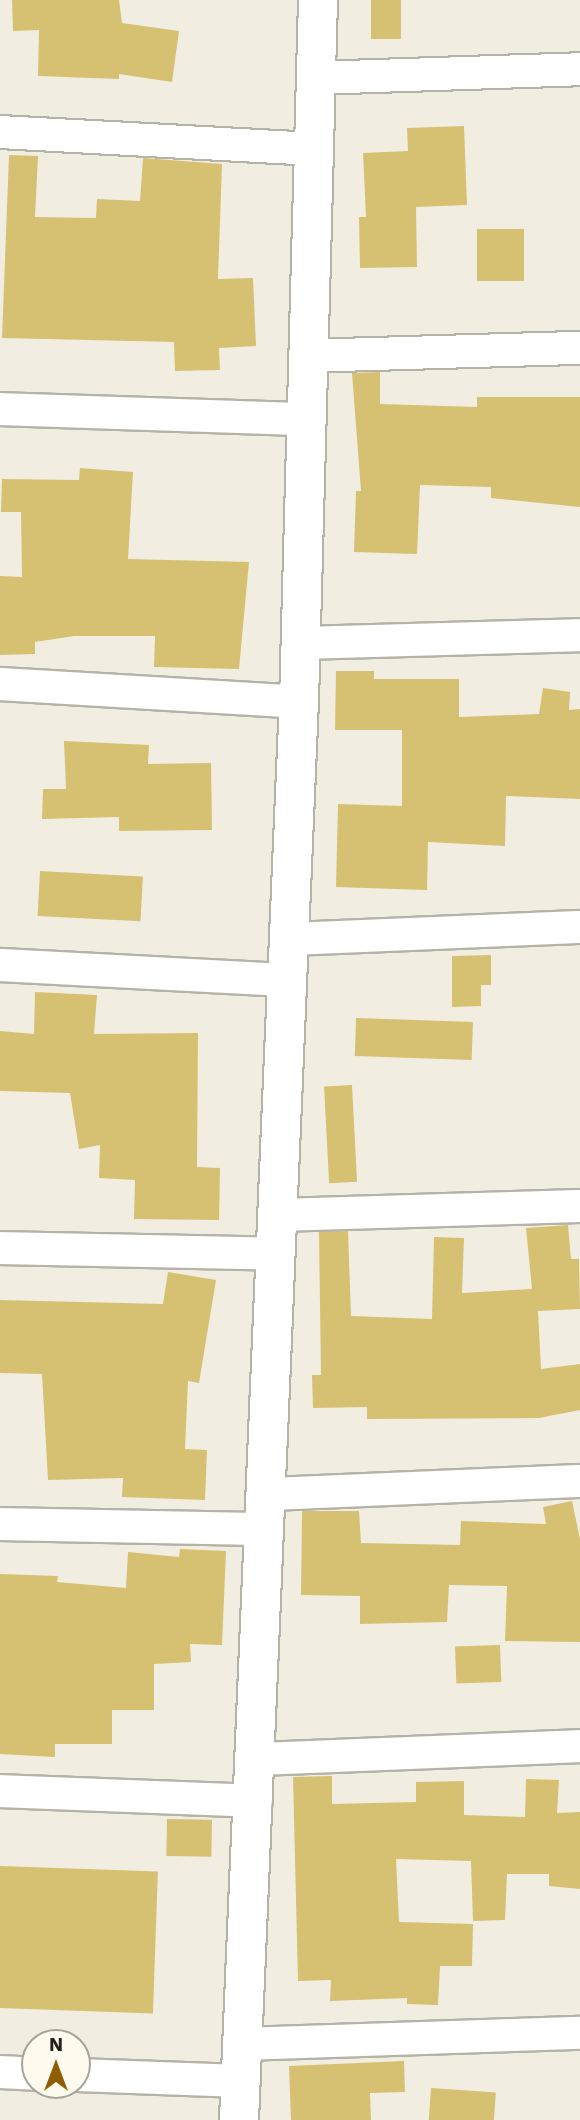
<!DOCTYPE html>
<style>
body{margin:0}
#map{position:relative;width:580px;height:2120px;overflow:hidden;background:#f1eee1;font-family:"Work Sans",sans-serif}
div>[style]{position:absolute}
.building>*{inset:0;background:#d5c171;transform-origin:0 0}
.roads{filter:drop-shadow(2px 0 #b5b2a6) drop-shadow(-2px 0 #b5b2a6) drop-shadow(0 2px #b5b2a6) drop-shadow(0 -2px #b5b2a6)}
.minor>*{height:32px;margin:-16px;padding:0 16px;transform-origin:16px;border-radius:16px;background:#fff}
.tertiary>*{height:38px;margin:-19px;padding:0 19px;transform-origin:19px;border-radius:19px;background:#fff}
span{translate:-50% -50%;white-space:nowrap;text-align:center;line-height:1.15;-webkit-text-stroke:7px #fefbee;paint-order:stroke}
.north{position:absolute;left:21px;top:2029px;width:70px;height:70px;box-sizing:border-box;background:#fefbee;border:2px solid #a6a39a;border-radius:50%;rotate:0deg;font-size:19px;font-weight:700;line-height:28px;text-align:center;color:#21201b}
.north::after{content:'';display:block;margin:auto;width:24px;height:32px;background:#8e5e07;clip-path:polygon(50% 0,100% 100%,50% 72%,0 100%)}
</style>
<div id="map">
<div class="building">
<div style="clip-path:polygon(12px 0,119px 0,122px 23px,179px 31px,172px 82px,119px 74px,119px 79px,38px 76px,39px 30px,13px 31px)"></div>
<div style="left:371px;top:0;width:30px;height:39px"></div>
<div style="clip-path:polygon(464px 126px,467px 205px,416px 207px,417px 267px,360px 268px,359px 217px,366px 217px,363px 153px,408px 151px,407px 128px)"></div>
<div style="clip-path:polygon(9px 155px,38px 156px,35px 217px,96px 218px,97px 199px,140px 201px,143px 158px,222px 164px,218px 279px,253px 278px,256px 346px,219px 348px,220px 370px,175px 371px,174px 342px,2px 338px)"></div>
<div style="left:524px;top:229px;width:52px;height:47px;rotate:90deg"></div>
<div style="clip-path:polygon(380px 372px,380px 404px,477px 407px,477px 397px,580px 397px,580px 507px,491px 498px,491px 487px,420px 485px,417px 554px,354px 552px,356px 491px,361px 491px,352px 373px)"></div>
<div style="clip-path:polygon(80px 468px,133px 472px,128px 559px,249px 562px,239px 669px,154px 667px,155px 636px,74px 636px,35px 642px,35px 654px,0 655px,0 576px,22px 577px,21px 512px,1px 512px,2px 479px,79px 480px)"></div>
<div style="clip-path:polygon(336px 671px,374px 671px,374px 679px,459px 679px,459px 717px,539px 714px,543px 688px,570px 692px,569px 710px,580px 709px,580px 799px,506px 796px,505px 846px,428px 842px,427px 890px,336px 887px,338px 804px,402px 806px,402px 730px,335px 730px)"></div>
<div style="clip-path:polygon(64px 741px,149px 745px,148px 764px,211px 763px,212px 830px,119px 831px,119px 817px,42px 819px,43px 789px,66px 789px)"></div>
<div style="left:40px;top:871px;width:103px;height:45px;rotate:3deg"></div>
<div style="clip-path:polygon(491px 955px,491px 985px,481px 985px,481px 1006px,452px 1007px,452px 956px)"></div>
<div style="clip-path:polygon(35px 992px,97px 995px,94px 1034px,198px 1033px,197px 1167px,220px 1168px,219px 1220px,134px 1219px,135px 1180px,99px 1178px,100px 1145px,79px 1149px,70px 1093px,0 1091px,0 1031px,34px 1034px)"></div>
<div style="left:473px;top:1022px;width:38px;height:117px;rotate:92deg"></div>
<div style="left:352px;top:1085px;width:97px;height:28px;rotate:87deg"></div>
<div style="clip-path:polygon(568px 1225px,571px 1259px,579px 1259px,580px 1309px,538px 1311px,541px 1369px,580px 1364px,580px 1410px,539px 1418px,367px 1419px,367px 1407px,313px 1408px,312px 1375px,321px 1375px,319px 1232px,348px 1231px,351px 1316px,432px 1319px,434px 1237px,464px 1238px,462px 1293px,532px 1289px,526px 1228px)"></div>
<div style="clip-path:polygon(168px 1272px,216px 1280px,199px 1383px,188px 1381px,185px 1449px,207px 1450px,205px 1500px,122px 1497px,123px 1478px,48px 1480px,42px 1374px,0 1373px,0 1300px,163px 1304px)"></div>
<div style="clip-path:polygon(572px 1501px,580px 1539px,580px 1642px,505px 1641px,507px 1586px,449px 1585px,447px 1622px,360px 1624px,360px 1596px,301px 1595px,302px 1511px,359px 1511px,361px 1543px,460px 1545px,461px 1521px,546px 1524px,543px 1507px)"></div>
<div style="clip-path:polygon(180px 1549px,226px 1551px,222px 1645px,190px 1644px,191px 1662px,154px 1664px,154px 1710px,112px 1710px,112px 1744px,55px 1744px,55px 1757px,0 1754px,0 1574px,58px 1576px,57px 1582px,126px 1588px,128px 1552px,179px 1557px)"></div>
<div style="left:500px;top:1645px;width:37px;height:45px;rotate:88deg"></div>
<div style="clip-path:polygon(332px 1776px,332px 1804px,416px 1802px,416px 1782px,464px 1781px,464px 1815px,525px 1817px,526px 1779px,559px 1780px,557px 1813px,580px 1812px,580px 1889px,549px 1886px,549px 1874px,507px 1874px,505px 1920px,473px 1921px,471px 1861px,396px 1859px,399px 1922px,473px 1924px,472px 1966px,440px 1966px,438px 2005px,407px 2004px,407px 1998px,330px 2001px,331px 1980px,298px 1981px,293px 1777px)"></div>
<div style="left:167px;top:1819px;width:45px;height:37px;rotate:1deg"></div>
<div style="left:0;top:1866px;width:158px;height:142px;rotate:2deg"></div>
<div style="clip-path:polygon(404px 2061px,405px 2092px,370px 2093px,371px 2120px,291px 2120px,289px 2066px)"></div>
<div style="left:431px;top:2088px;width:65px;height:32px;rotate:4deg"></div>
</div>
<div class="roads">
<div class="minor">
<div style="left:315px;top:78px;width:265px;rotate:-1.9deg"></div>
<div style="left:0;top:132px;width:312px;rotate:3.1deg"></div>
<div style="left:305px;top:356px;width:275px;rotate:-1.7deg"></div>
<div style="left:0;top:409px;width:305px;rotate:1.9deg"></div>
<div style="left:300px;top:643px;width:280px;rotate:-1.6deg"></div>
<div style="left:0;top:684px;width:300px;rotate:3.4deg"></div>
<div style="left:289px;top:939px;width:291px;rotate:-2.4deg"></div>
<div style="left:0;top:965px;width:288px;rotate:3deg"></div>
<div style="left:278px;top:1215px;width:302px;rotate:-1.7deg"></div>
<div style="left:0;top:1248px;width:275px;rotate:1.2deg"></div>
<div style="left:269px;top:1494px;width:311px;rotate:-2.4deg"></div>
<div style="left:0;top:1524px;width:267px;rotate:1.1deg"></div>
<div style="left:257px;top:1759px;width:323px;rotate:-2.3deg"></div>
<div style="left:0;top:1791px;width:256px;rotate:2.2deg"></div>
<div style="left:243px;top:2044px;width:337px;rotate:-1.9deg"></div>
<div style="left:0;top:2072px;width:35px;rotate:3deg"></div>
<div style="left:77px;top:2075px;width:164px;rotate:2.1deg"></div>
</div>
<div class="tertiary">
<div style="left:239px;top:2120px;width:1419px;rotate:-87.58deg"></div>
<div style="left:299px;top:702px;width:702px;rotate:-88.45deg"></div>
</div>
</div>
<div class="north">N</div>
</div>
